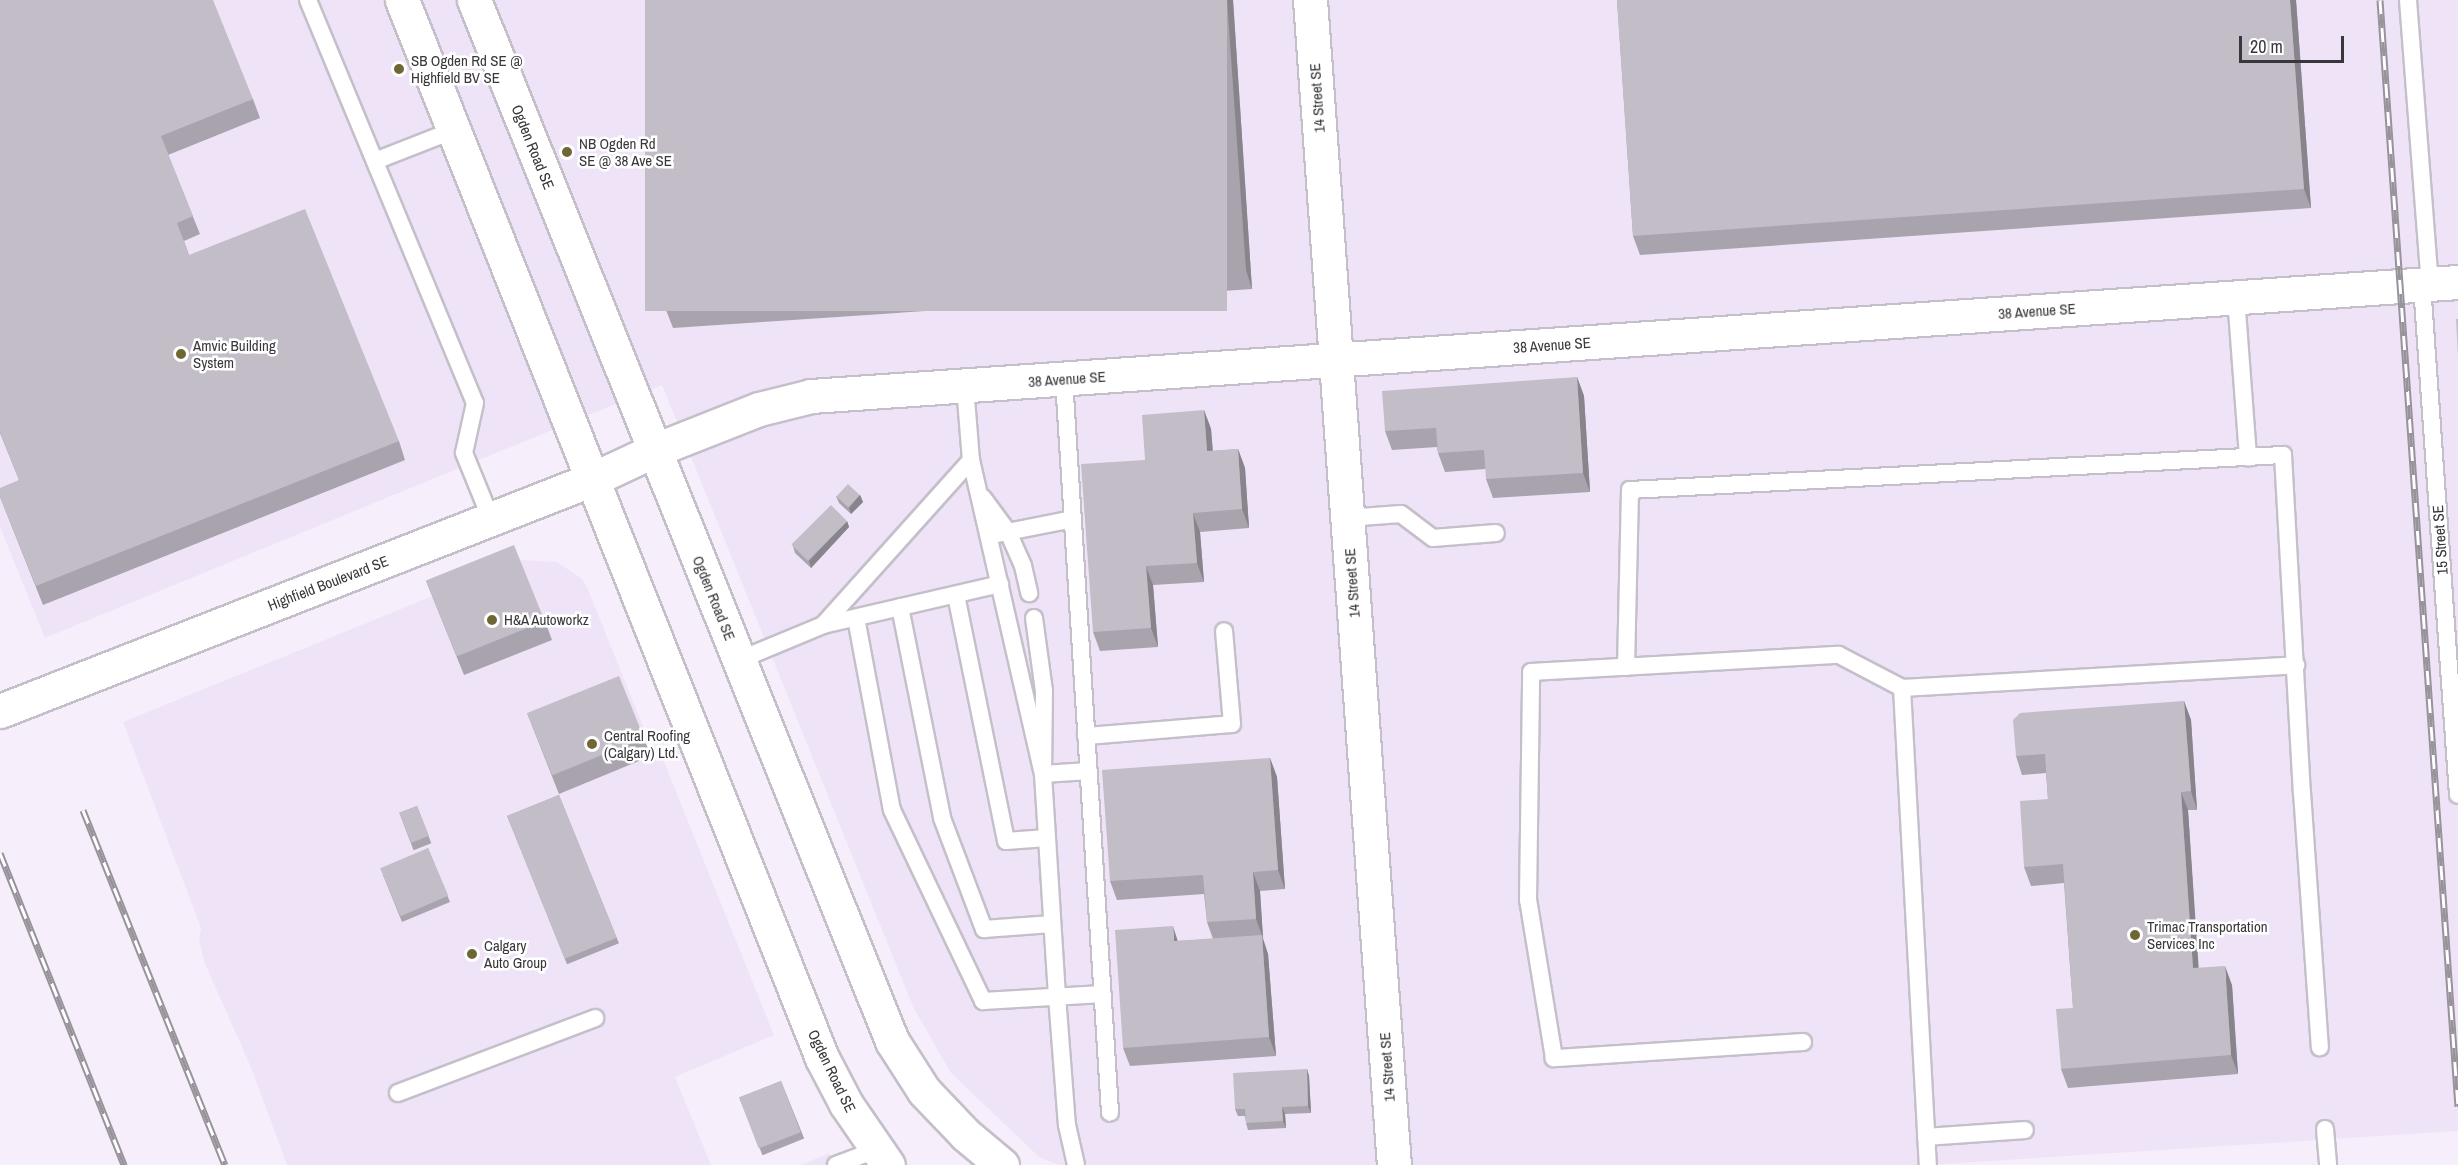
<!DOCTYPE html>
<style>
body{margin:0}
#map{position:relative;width:2458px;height:1165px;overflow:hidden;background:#f6effb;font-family:"Archivo Narrow",sans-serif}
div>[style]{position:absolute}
.built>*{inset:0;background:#efe4f7}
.roads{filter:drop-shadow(2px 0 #c5bfca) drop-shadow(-2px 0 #c5bfca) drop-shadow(0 2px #c5bfca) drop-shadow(0 -2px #c5bfca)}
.service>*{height:16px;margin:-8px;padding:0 8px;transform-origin:8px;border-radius:8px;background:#fff}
.minor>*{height:33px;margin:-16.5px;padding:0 16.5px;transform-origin:16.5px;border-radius:16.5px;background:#fff}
.tertiary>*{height:33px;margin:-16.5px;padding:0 16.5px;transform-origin:16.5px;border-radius:16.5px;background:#fff}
.rail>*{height:7px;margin-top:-3.5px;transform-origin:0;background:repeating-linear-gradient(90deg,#fff 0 14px,#98939b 0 28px);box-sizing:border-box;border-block:2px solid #98939b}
.wall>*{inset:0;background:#a8a3ac;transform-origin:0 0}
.shaded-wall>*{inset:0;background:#88848c}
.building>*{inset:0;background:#c3bdc8;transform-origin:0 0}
.dots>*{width:16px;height:16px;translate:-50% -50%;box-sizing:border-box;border:3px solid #fff;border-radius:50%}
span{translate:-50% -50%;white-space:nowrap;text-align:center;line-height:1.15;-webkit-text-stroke:5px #fff;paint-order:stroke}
.poi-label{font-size:15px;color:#39373b}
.left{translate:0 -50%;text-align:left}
.street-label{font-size:15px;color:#39373b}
.scale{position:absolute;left:2239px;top:36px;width:105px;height:27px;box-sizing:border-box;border:3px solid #39373b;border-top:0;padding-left:8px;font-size:18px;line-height:21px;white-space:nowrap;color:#39373b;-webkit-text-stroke:4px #fff;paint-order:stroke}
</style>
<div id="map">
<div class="built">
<div style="clip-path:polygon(0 0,2458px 0,2458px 1131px,1927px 1165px,1059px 1165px,1039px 1157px,951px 1073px,914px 1009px,662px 385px,45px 638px,0 527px)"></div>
<div style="clip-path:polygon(521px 560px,557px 562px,582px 579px,587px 587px,655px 756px,661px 754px,774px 1035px,675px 1077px,711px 1165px,287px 1165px,250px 1065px,205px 964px,199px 940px,201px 928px,123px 722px)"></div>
<div style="clip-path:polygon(829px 1153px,834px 1165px,801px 1165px)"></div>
</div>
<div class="roads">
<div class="service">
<div style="left:308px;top:0;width:436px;rotate:67.5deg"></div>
<div style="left:475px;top:403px;width:51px;rotate:102.4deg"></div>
<div style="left:464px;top:453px;width:71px;rotate:67.8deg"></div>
<div style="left:2408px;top:0;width:285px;rotate:85.6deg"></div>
<div style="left:375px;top:161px;width:85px;rotate:-21.4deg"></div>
<div style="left:2422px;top:285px;width:511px;rotate:85.96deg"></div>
<div style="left:2236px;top:297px;width:161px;rotate:85.7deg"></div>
<div style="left:1064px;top:379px;width:735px;rotate:86.41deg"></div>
<div style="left:965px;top:386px;width:74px;rotate:85.4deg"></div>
<div style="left:971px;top:460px;width:322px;rotate:77.1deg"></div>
<div style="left:1043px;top:774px;width:222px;rotate:86.4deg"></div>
<div style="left:1057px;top:996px;width:129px;rotate:85.6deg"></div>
<div style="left:1067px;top:1125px;width:41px;rotate:77.3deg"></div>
<div style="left:983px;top:498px;width:42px;rotate:53.7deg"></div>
<div style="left:1008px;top:532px;width:37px;rotate:66deg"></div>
<div style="left:1023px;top:566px;width:28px;rotate:77deg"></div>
<div style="left:1347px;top:518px;width:54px;rotate:-4.2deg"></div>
<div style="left:1401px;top:514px;width:40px;rotate:37deg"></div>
<div style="left:1433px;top:538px;width:63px;rotate:-4.5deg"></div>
<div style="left:997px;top:534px;width:77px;rotate:-11.2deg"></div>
<div style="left:956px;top:595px;width:251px;rotate:78.5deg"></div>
<div style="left:1006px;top:841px;width:41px;rotate:-4.2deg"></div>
<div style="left:900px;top:607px;width:215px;rotate:78.7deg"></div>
<div style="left:942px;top:818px;width:119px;rotate:69.3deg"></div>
<div style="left:984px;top:929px;width:68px;rotate:-4.2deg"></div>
<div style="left:856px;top:618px;width:195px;rotate:79.4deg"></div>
<div style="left:892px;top:810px;width:212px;rotate:64.5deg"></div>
<div style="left:983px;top:1001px;width:120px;rotate:-3.3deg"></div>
<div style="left:1034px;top:618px;width:74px;rotate:82.2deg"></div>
<div style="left:1044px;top:691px;width:83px;rotate:90.7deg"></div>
<div style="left:1043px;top:774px;width:46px;rotate:-3.7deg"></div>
<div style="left:823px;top:625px;width:222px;rotate:-48.1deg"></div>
<div style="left:739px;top:660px;width:91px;rotate:-22.6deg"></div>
<div style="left:823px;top:625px;width:182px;rotate:-13deg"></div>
<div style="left:1626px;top:667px;width:177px;rotate:-88.7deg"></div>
<div style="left:1630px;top:490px;width:654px;rotate:-3.07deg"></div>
<div style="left:2283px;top:455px;width:338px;rotate:86.8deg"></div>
<div style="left:2302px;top:792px;width:256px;rotate:86deg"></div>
<div style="left:1902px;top:688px;width:478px;rotate:86.9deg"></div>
<div style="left:1086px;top:736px;width:146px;rotate:-4.7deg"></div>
<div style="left:1232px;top:724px;width:93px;rotate:-94.9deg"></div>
<div style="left:1803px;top:1042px;width:250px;rotate:176.3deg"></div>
<div style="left:1554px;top:1058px;width:160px;rotate:-99.3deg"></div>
<div style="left:1528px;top:900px;width:228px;rotate:-89.2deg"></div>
<div style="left:1531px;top:672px;width:308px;rotate:-3.2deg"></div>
<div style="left:1839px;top:655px;width:71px;rotate:27.6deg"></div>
<div style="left:1902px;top:688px;width:395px;rotate:-3.3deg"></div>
<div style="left:398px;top:1093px;width:211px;rotate:-20.8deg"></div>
<div style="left:2325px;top:1129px;width:36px;rotate:85deg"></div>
<div style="left:1926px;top:1137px;width:99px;rotate:-4deg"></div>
<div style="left:836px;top:1165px;width:43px;rotate:-20.6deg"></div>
</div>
<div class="minor">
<div style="left:1310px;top:0;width:1168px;rotate:85.88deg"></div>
<div style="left:655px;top:450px;width:112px;rotate:-21.5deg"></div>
<div style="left:759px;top:409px;width:54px;rotate:-14deg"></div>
<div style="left:811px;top:396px;width:1651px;rotate:-3.96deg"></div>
</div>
<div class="tertiary">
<div style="left:402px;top:0;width:1138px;rotate:68.35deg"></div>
<div style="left:822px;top:1058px;width:52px;rotate:62.4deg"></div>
<div style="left:846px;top:1104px;width:74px;rotate:55.5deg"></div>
<div style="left:474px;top:0;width:1122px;rotate:68.12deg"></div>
<div style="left:892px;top:1041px;width:59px;rotate:57.4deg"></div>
<div style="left:924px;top:1091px;width:61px;rotate:46.3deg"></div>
<div style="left:966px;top:1135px;width:47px;rotate:39.8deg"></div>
<div style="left:0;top:711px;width:637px;rotate:-21.37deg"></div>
<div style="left:593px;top:479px;width:68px;rotate:-25.1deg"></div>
</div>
</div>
<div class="rail">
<div style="left:2380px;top:0;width:1109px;rotate:85.97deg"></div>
<div style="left:83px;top:810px;width:382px;rotate:68.2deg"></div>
<div style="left:0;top:853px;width:336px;rotate:68.3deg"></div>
</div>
<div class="wall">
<div style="clip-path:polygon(0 0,253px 99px,260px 118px,168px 155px,200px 234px,184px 241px,189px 255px,399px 441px,405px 460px,43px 605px,0 497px,19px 480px,0 433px)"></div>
<div style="clip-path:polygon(1233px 0,1252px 289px,673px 328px,666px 310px)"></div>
<div style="clip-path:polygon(1617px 0,2296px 0,2311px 208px,1640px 255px,1633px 236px)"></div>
<div style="clip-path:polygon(1577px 377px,1584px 396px,1590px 492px,1493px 498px,1486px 479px,1486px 469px,1445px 472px,1438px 453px,1437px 447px,1392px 450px,1385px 431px)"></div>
<div style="clip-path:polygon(1204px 410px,1211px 429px,1213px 451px,1238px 449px,1245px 468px,1249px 528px,1200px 532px,1204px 582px,1153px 585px,1158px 647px,1100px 651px,1093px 632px)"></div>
<div style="clip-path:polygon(860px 495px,863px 502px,851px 514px,839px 503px,836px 496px)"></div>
<div style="clip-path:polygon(847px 521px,849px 527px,811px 568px,795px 553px,793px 546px)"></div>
<div style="clip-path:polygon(426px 581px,545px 621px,552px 640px,464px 675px)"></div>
<div style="clip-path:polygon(2184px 701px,2191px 720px,2197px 810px,2188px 810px,2198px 968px,2232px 985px,2238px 1074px,2068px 1088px,2061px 1069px,2073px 1008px,2064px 883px,2031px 886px,2024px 867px,2048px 799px,2046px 773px,2022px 775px,2016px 756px)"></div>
<div style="clip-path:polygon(527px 713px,644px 738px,651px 756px,559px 794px)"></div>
<div style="clip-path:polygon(1270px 758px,1277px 777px,1285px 889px,1260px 891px,1263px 938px,1262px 938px,1268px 954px,1276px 1056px,1130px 1066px,1123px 1048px,1178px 941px,1213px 939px,1207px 922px,1204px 894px,1117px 900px,1110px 881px)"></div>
<div style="left:559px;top:795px;width:160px;height:56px;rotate:68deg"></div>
<div style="left:417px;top:806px;width:40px;height:19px;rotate:69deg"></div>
<div style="clip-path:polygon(428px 848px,450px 902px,402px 922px,383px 875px)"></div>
<div style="clip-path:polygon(1307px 1069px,1309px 1076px,1311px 1113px,1285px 1114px,1286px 1128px,1248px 1130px,1246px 1123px,1245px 1116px,1238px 1116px,1235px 1109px)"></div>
<div style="left:781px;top:1081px;width:62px;height:45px;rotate:68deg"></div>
</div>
<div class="shaded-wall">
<div style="clip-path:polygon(1227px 0,1233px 0,1252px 289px,1246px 270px)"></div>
<div style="clip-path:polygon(2290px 0,2296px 0,2311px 208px,2304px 189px)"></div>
<div style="clip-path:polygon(1577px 377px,1584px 396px,1590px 492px,1583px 473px)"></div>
<div style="clip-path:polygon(1204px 410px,1211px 429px,1214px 470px,1207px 451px)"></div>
<div style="clip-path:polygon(1238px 449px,1245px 468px,1249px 528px,1242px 509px)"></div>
<div style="clip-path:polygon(860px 495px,863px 502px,851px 514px,849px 508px)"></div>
<div style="clip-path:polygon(1193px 513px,1200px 532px,1204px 582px,1197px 563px)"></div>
<div style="clip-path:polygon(847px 521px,849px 527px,811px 568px,809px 561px)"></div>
<div style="clip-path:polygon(1146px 566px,1153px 585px,1158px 647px,1151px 628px)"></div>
<div style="clip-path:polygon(2184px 701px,2191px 720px,2197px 810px,2191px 791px)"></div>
<div style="clip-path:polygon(1270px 758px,1277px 777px,1285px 889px,1278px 870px)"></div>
<div style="clip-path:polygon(2181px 792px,2188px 810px,2200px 987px,2193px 968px)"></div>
<div style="clip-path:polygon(1253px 872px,1260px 891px,1263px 938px,1256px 919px)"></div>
<div style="clip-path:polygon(1173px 926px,1179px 945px,1174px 941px)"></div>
<div style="clip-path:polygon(1262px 935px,1268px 954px,1276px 1056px,1269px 1037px)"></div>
<div style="clip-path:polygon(2225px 966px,2232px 985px,2238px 1074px,2231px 1055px)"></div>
<div style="clip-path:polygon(1307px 1069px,1309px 1076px,1311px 1113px,1308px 1106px)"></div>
<div style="clip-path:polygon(1282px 1107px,1285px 1114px,1286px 1128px,1283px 1121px)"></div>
</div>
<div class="building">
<div style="clip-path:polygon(0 0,213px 0,253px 99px,161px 136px,193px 216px,177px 223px,189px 255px,305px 209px,399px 441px,36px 586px,0 497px,0 488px,19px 480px,0 432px)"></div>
<div style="left:645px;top:0;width:582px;height:311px"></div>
<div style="clip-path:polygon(1617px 0,2290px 0,2304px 189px,1633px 236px)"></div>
<div style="clip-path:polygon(2456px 319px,2458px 319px,2458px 356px)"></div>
<div style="clip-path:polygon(1577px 377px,1583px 473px,1486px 479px,1484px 450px,1438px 453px,1436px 428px,1385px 431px,1382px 391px)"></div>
<div style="clip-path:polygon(1204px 410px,1207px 451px,1238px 449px,1242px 509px,1193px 513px,1197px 563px,1146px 566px,1151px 628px,1093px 632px,1081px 464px,1145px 460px,1142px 415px)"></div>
<div style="left:848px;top:484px;width:16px;height:17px;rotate:43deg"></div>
<div style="left:831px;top:505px;width:23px;height:56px;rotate:45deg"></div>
<div style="left:514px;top:545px;width:82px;height:95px;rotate:68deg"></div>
<div style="left:619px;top:676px;width:67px;height:99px;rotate:68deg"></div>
<div style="clip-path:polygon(2184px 701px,2191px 791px,2181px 792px,2193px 968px,2225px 966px,2231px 1055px,2061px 1069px,2056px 1009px,2073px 1008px,2063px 864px,2024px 867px,2020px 801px,2048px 799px,2045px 754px,2016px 756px,2013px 720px,2020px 713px)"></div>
<div style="clip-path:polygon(1270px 758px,1278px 870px,1253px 872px,1256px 919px,1207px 922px,1203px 875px,1110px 881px,1102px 770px)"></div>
<div style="left:559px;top:795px;width:154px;height:56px;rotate:68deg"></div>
<div style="left:417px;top:806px;width:32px;height:19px;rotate:68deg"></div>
<div style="left:428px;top:848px;width:52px;height:52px;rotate:67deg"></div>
<div style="clip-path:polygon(1173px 926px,1174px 941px,1262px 935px,1269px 1037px,1123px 1048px,1115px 930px)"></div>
<div style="clip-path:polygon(1307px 1069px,1308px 1106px,1282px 1107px,1283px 1121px,1246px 1123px,1245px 1109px,1235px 1109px,1233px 1073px)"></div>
<div style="left:781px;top:1081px;width:55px;height:45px;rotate:69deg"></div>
</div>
<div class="dots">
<div style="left:399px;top:69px;background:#6e6734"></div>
<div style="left:567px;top:152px;background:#6e6734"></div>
<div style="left:181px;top:354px;background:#6e6734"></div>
<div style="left:492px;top:620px;background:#6e6734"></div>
<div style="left:592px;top:744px;background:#6e6734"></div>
<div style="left:2135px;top:935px;background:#6e6734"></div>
<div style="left:472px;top:954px;background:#6e6734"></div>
</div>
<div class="poi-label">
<span class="left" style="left:411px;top:69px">SB Ogden Rd SE @<br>Highfield BV SE</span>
<span class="left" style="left:579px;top:152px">NB Ogden Rd<br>SE @ 38 Ave SE</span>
<span class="left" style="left:193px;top:354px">Amvic Building<br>System</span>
<span class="left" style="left:504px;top:620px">H&amp;A Autoworkz</span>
<span class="left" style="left:604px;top:744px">Central Roofing<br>(Calgary) Ltd.</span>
<span class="left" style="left:2147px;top:935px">Trimac Transportation<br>Services Inc</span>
<span class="left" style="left:484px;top:954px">Calgary<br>Auto Group</span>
</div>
<div class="street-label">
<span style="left:1317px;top:98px;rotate:-94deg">14 Street SE</span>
<span style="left:533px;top:147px;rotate:68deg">Ogden Road SE</span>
<span style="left:2037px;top:311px;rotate:-4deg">38 Avenue SE</span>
<span style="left:1552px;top:345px;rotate:-4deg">38 Avenue SE</span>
<span style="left:1067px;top:379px;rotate:-4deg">38 Avenue SE</span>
<span style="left:2440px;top:540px;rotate:-94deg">15 Street SE</span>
<span style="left:328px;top:583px;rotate:-21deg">Highfield Boulevard SE</span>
<span style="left:1352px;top:583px;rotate:-94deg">14 Street SE</span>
<span style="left:714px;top:598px;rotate:68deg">Ogden Road SE</span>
<span style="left:1387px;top:1067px;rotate:-94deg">14 Street SE</span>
<span style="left:832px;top:1071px;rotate:64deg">Ogden Road SE</span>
</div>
<div class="scale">20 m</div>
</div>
